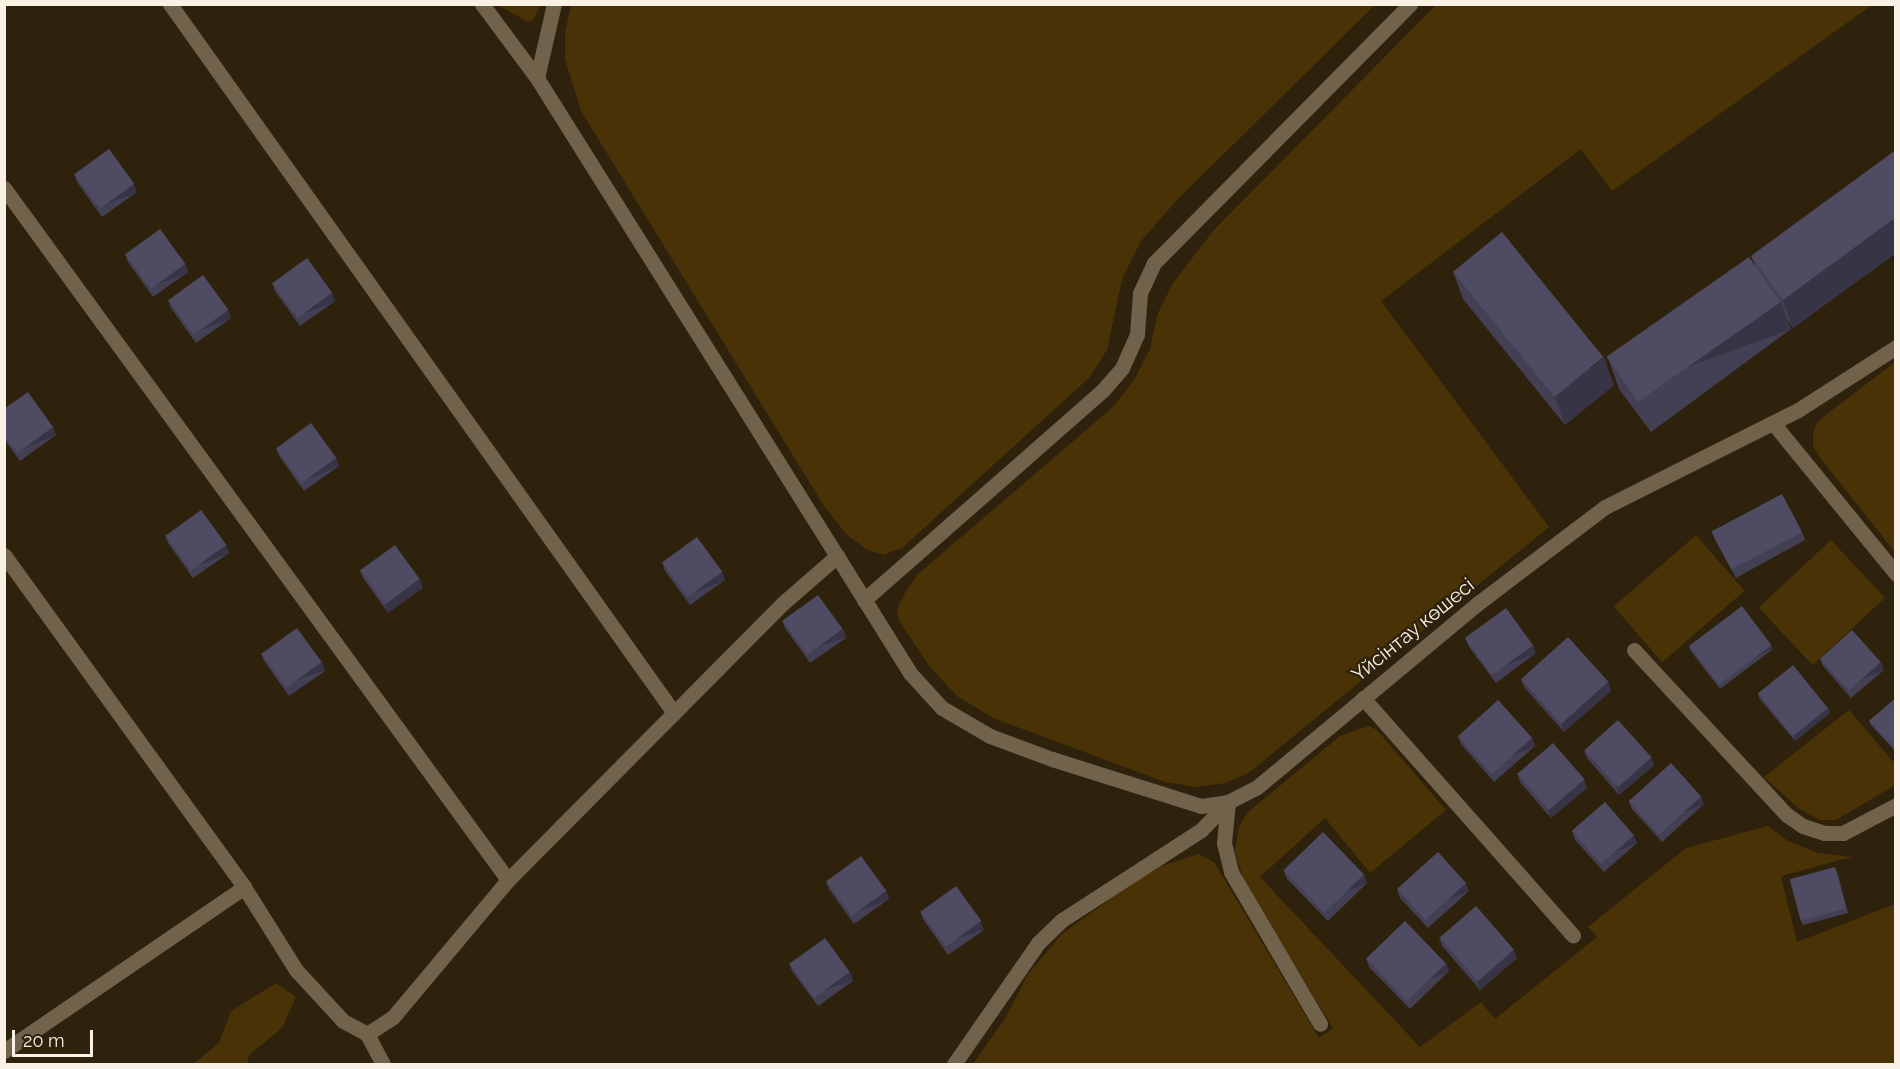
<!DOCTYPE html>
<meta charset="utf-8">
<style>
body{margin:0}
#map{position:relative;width:1900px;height:1069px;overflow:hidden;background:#2e220d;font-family:Raleway,sans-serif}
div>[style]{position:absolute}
.green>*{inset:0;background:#493205;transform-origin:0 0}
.lane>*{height:15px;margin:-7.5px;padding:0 7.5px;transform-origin:7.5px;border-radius:7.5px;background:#71624b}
.street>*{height:15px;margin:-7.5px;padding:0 7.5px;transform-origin:7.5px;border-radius:7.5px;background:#71624b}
.wall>*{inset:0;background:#444054}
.shaded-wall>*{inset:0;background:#373445;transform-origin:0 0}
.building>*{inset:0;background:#4f4b62;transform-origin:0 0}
span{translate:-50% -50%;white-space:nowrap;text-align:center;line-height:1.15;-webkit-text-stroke:4.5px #2e220d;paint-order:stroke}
.street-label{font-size:20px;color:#f9f1e4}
.frame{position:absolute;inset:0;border:6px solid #f9f1e4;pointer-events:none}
.scale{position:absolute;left:12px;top:1030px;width:81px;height:27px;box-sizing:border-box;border:3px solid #f9f1e4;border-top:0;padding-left:8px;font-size:18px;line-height:21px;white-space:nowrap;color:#f9f1e4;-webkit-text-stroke:4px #2e220d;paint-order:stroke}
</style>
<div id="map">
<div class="green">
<div style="clip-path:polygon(498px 5px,540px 5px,534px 19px,528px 22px)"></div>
<div style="clip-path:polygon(571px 5px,571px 4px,1375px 5px,1178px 199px,1141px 241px,1122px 279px,1107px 350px,1089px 378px,902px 548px,883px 555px,866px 549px,847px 535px,824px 506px,581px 111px,565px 59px,565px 32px)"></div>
<div style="clip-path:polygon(1436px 5px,1872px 5px,1612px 191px,1581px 149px,1381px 301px,1549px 527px,1250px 772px,1225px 783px,1196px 787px,1165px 782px,993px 718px,957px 696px,930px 667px,899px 621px,897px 609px,905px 593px,917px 575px,1113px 407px,1134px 380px,1150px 349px,1157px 315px,1173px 283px,1213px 231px)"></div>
<div style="clip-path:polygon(1895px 362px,1895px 552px,1824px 463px,1813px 447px,1813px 433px,1818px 421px)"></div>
<div style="left:1696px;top:535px;width:74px;height:109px;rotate:49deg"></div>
<div style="left:1831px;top:540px;width:79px;height:99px;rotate:47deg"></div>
<div style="clip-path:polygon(1849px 710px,1895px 764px,1895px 785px,1836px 820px,1819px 820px,1797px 807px,1764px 777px)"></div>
<div style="clip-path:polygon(1369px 726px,1377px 730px,1446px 810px,1370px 873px,1325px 818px,1260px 877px,1420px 1047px,1481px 1002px,1495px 1019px,1597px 937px,1588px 927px,1686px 848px,1768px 826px,1788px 841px,1818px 853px,1852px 857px,1781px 876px,1797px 942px,1895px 904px,1895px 1064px,973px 1064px,1006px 1017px,1028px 974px,1062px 934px,1150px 870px,1198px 854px,1214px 862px,1319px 1038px,1333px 1028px,1245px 884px,1235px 852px,1239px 827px,1247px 813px,1340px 736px)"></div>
<div style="clip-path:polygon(276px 983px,296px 997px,282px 1028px,249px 1055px,247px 1064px,193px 1064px,219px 1043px,231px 1011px)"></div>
</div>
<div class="lane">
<div style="left:482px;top:4px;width:92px;rotate:53.4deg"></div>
<div style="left:537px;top:78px;width:564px;rotate:57.89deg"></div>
<div style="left:537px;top:78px;width:76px;rotate:-77.1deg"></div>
<div style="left:1773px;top:423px;width:195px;rotate:50.8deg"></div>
<div style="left:864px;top:600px;width:318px;rotate:-41.3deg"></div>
<div style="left:1103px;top:390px;width:29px;rotate:-49deg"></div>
<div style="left:1122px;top:368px;width:37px;rotate:-66deg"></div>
<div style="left:1137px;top:334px;width:41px;rotate:-85.8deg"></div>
<div style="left:1140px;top:293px;width:33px;rotate:-65deg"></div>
<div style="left:1154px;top:263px;width:364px;rotate:-45.3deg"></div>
<div style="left:1634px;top:650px;width:225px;rotate:47.2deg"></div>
<div style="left:1787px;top:815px;width:19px;rotate:35deg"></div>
<div style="left:1803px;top:826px;width:22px;rotate:18deg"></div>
<div style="left:1824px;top:833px;width:19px"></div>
<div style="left:1843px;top:833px;width:60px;rotate:-27.8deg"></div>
<div style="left:1363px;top:698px;width:317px;rotate:48.5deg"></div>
<div style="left:367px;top:1034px;width:34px;rotate:62deg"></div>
<div style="left:954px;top:1064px;width:147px;rotate:-55.2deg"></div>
<div style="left:1038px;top:943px;width:33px;rotate:-44deg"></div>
<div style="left:1062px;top:920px;width:166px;rotate:-32.9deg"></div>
<div style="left:1201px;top:830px;width:39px;rotate:-46deg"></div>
<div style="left:1228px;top:802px;width:41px;rotate:95.6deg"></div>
<div style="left:1224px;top:843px;width:30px;rotate:76deg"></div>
<div style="left:1231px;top:872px;width:176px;rotate:59.6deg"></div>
</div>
<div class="street">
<div style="left:170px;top:4px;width:870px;rotate:54.59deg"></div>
<div style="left:4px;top:188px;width:856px;rotate:53.93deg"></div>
<div style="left:508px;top:880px;width:390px;rotate:-45.2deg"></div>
<div style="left:783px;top:603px;width:72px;rotate:-41deg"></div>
<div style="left:837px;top:556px;width:138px;rotate:58deg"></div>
<div style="left:910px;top:673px;width:47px;rotate:47.6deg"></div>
<div style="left:942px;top:708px;width:56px;rotate:30.3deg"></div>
<div style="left:990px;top:736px;width:66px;rotate:20.4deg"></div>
<div style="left:1052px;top:759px;width:156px;rotate:17.5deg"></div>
<div style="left:1201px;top:806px;width:27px;rotate:-8deg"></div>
<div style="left:1228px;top:802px;width:31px;rotate:-27deg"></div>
<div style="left:1256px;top:788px;width:288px;rotate:-39.8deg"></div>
<div style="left:1477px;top:604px;width:161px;rotate:-37.2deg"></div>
<div style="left:1605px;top:507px;width:216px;rotate:-26.7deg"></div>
<div style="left:1798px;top:410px;width:117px;rotate:-32.7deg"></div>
<div style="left:4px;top:555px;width:410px;rotate:54.1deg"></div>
<div style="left:4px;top:1051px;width:291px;rotate:-34.3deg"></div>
<div style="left:244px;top:887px;width:98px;rotate:57.9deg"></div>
<div style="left:296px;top:970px;width:69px;rotate:47.3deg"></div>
<div style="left:343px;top:1021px;width:27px;rotate:28deg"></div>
<div style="left:367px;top:1034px;width:31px;rotate:-33deg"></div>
<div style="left:393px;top:1017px;width:179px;rotate:-50deg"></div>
</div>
<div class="wall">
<div style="clip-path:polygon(1896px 150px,1896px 253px,1793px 328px,1788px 320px,1791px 329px,1651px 432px,1619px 389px,1609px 361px,1755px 266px,1751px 256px)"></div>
<div style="clip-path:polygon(74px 174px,137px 192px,102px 217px,77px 182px)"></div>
<div style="clip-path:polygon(125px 254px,185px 264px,188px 272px,153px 297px,128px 262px)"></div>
<div style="clip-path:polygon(1453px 271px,1614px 385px,1565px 425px,1463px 299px)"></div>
<div style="clip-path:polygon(272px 283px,332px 293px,335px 301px,300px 326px,275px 291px)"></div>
<div style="clip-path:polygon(168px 300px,231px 318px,196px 343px,171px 308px)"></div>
<div style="clip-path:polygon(4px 409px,53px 427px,56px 435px,20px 461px,4px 439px)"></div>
<div style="clip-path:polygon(276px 448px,339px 466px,304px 491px,279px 456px)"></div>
<div style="clip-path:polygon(1712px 532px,1802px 532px,1805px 540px,1736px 578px,1715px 540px)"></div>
<div style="clip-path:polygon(165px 535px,226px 545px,229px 553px,193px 578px,168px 543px)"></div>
<div style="clip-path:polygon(662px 562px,725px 580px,690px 605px,665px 571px)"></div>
<div style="clip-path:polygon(360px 570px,423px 588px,388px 613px,363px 578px)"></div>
<div style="clip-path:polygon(782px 620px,843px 629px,846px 638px,810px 663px,785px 628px)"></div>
<div style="clip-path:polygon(1466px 639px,1536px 653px,1496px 683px,1469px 647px)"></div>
<div style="clip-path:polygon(1689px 646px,1773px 649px,1720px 689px,1690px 650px)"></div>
<div style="clip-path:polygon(261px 653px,322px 662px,325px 671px,289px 696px,264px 661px)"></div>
<div style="clip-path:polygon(1820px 658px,1884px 670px,1851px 698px,1823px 666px)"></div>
<div style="clip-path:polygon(1521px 679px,1608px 682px,1611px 691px,1564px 732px,1524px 687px)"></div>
<div style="clip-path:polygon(1758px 693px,1828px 708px,1830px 713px,1795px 741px,1759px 698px)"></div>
<div style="clip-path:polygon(1896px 698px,1896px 752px,1871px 725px,1869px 721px)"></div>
<div style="clip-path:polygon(1458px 736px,1532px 738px,1535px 746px,1494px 782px,1461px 744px)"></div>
<div style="clip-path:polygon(1584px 750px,1654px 765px,1619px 795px,1587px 758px)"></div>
<div style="clip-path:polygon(1517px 773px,1587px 788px,1551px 818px,1520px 782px)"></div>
<div style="clip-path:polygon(1629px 801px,1704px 804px,1662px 842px,1632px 809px)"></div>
<div style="clip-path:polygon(1572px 831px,1637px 843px,1604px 872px,1575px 840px)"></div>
<div style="clip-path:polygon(1284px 871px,1364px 875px,1367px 883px,1328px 921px,1287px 879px)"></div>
<div style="clip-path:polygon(1837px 871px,1848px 913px,1803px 925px,1801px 920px)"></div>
<div style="clip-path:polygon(826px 881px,886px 891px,889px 899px,854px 924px,829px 889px)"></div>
<div style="clip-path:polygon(1397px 889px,1469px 891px,1428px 928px,1400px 898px)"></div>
<div style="clip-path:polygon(920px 911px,984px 930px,948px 955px,923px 919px)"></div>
<div style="clip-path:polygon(1439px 937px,1517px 958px,1480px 990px,1442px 946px)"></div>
<div style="clip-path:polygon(1366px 959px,1446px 963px,1449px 971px,1410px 1009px,1369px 967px)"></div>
<div style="clip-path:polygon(789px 963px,850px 972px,853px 981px,818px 1006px,792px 971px)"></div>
</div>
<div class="shaded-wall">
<div style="left:134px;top:184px;width:9px;height:43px;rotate:69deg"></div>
<div style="clip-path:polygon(1896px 217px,1896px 253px,1793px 328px,1783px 300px)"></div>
<div style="left:185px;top:264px;width:9px;height:43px;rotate:69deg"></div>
<div style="left:332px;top:293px;width:9px;height:43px;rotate:69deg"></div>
<div style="left:1781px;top:302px;width:29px;height:173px;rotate:70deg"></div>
<div style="left:228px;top:310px;width:9px;height:43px;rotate:69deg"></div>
<div style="clip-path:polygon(1604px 357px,1614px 385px,1565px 425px,1555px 397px)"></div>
<div style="left:53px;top:427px;width:9px;height:44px;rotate:69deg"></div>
<div style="left:336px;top:458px;width:9px;height:43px;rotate:69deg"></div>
<div style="left:226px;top:545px;width:9px;height:44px;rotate:69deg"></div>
<div style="left:722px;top:572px;width:9px;height:43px;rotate:69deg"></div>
<div style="clip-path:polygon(420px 579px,423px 588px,388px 613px,385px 605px)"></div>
<div style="left:843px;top:629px;width:9px;height:44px;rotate:72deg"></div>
<div style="left:1533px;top:645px;width:9px;height:50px;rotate:69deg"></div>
<div style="left:1771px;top:645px;width:4px;height:66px;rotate:63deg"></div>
<div style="left:322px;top:662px;width:9px;height:44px;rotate:72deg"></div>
<div style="left:1881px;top:662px;width:9px;height:43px;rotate:69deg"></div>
<div style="clip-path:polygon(1608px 682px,1611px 691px,1564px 732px,1561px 724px)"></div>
<div style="clip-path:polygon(1828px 708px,1830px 713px,1795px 741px,1793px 737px)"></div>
<div style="left:1532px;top:738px;width:9px;height:55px;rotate:69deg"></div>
<div style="clip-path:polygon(1651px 757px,1654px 765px,1619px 795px,1616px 786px)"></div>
<div style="clip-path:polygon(1584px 779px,1587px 788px,1551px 818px,1548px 810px)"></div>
<div style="left:1701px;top:796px;width:9px;height:57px;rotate:69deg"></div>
<div style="left:1634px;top:835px;width:9px;height:44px;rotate:69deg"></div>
<div style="left:1364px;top:875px;width:9px;height:54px;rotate:69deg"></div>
<div style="left:1466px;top:883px;width:9px;height:55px;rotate:69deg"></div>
<div style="left:886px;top:891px;width:9px;height:43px;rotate:69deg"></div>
<div style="left:981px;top:921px;width:9px;height:44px;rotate:72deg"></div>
<div style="clip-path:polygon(1514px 950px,1517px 958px,1480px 990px,1477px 981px)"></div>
<div style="left:1446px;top:963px;width:9px;height:54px;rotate:69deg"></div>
<div style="left:850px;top:972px;width:9px;height:43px;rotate:72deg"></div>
</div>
<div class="building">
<div style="left:109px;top:149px;width:43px;height:43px;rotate:54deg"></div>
<div style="clip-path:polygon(1896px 150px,1896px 217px,1783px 300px,1751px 256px)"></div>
<div style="left:160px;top:229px;width:43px;height:43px;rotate:54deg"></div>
<div style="left:1502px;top:232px;width:161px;height:63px;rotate:51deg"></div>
<div style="left:1749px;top:257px;width:55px;height:174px;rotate:55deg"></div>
<div style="left:307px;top:258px;width:43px;height:43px;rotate:54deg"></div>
<div style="left:203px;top:275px;width:43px;height:43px;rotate:54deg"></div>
<div style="clip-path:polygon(28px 392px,53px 427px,17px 453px,4px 435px,4px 409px)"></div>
<div style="left:311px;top:423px;width:43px;height:43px;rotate:54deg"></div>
<div style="left:1782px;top:494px;width:43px;height:80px;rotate:62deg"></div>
<div style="left:201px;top:510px;width:43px;height:44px;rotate:54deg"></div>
<div style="left:697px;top:537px;width:43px;height:43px;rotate:54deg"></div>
<div style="left:395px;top:545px;width:42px;height:43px;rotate:54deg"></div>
<div style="left:818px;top:595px;width:42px;height:44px;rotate:54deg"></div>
<div style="left:1742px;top:606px;width:49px;height:66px;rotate:53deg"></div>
<div style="left:1506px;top:608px;width:46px;height:51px;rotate:54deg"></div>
<div style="left:297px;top:628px;width:42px;height:44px;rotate:54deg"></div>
<div style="left:1852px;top:630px;width:43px;height:43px;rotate:48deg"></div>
<div style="left:1568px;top:637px;width:60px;height:63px;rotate:48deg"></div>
<div style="left:1793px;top:665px;width:55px;height:45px;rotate:51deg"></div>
<div style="clip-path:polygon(1896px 698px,1896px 750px,1869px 721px)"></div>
<div style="left:1498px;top:700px;width:51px;height:54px;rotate:48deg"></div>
<div style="left:1618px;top:720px;width:50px;height:45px;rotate:48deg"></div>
<div style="left:1553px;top:743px;width:48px;height:47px;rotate:49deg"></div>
<div style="left:1671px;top:763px;width:45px;height:57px;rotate:48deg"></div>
<div style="left:1605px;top:802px;width:44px;height:44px;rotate:49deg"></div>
<div style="left:1323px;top:832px;width:59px;height:55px;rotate:46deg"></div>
<div style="left:1438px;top:852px;width:42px;height:55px;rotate:48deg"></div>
<div style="left:861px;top:856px;width:43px;height:43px;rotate:54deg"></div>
<div style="left:1835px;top:867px;width:43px;height:47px;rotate:75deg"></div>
<div style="left:956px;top:886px;width:43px;height:44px;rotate:54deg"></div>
<div style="left:1476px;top:906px;width:58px;height:48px;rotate:49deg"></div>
<div style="left:1405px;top:921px;width:59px;height:54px;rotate:46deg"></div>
<div style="left:825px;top:938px;width:42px;height:44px;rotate:54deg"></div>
</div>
<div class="street-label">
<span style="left:1413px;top:630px;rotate:-39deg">Үйсінтау көшесі</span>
</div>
<div class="frame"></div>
<div class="scale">20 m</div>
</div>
